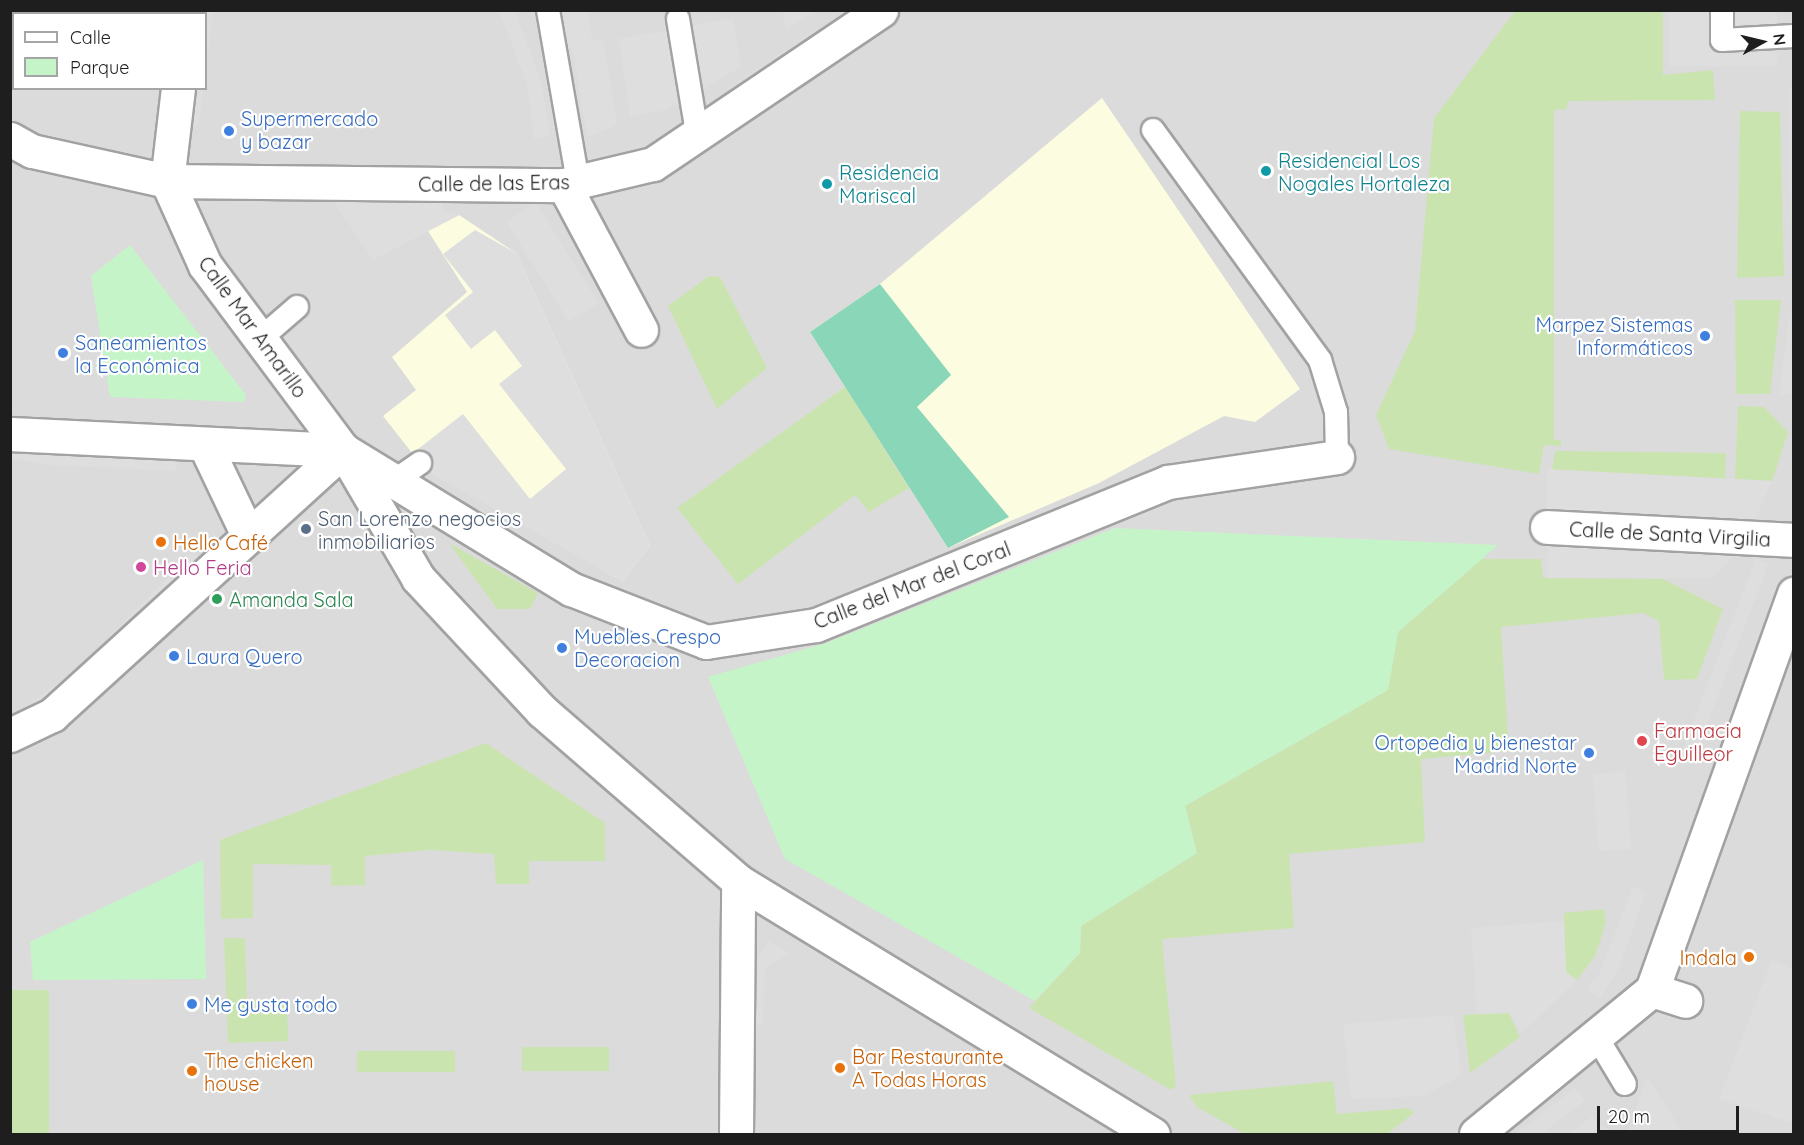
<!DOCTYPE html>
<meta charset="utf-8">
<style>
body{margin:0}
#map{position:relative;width:1804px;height:1145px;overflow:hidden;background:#eeebe5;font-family:Quicksand,sans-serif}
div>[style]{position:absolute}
.residential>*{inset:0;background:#dcdbdb}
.education>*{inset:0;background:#fcfce0}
.grass>*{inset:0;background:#cae4af;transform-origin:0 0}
.park>*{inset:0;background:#c6f4c9}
.pitch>*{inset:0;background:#8ad6b8}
.parking>*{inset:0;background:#dedede;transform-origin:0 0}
.roads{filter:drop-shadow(2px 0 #a2a2a2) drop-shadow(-2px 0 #a2a2a2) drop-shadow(0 2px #a2a2a2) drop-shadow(0 -2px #a2a2a2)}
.lane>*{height:22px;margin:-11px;padding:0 11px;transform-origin:11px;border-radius:11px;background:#fff}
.street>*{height:33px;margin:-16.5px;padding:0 16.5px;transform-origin:16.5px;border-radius:16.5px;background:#fff}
.dots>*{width:16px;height:16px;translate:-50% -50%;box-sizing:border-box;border:3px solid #fff;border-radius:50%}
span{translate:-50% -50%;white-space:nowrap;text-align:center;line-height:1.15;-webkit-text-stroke:4.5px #fff;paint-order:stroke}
.shop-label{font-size:20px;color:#366cbe}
.left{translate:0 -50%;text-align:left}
.right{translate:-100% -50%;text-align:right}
.culture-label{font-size:20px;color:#0d838f}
.street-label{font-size:20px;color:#1e1e1e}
.service-label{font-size:20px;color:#4e5e75}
.food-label{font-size:20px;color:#c56008}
.hotel-label{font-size:20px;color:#b23c85}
.leisure-label{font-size:20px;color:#27864d}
.health-label{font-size:20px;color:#be3a42}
.frame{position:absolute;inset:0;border:12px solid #1e1e1e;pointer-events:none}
.legend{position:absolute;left:12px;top:12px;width:195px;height:78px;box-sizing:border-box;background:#fff;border:2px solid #a5a5a5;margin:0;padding:8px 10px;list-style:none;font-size:18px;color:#1e1e1e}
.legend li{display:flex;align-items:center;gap:12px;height:30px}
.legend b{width:30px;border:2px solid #a5a5a5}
.north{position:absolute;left:1732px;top:12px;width:60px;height:60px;-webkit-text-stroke:4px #fff;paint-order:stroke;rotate:82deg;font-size:16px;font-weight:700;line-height:24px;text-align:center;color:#1e1e1e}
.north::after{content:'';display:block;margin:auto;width:21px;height:27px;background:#1e1e1e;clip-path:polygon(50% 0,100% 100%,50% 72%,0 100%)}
.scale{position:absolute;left:1597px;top:1106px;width:142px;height:27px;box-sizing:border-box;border:3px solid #1e1e1e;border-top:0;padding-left:8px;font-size:18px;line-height:21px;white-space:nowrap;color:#1e1e1e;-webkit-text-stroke:4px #fff;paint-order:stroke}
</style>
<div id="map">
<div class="residential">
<div style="clip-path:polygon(evenodd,11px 11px,1793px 11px,1793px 1134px,11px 1134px,11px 11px,14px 14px,206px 14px,206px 88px,14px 88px,14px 14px)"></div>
</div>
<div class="education">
<div style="clip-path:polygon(1102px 98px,1300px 389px,1255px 422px,1224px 416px,1099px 483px,948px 548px,810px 332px,880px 284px)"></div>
<div style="clip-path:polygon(459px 215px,516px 253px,650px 546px,622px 581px,420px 463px,383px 416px,416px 390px,392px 357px,467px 292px,428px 231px)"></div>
</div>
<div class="grass">
<div style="clip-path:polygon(1516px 10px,1663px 11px,1663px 75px,1713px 70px,1715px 100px,1568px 101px,1566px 109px,1554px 110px,1554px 440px,1561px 440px,1561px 446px,1544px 445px,1539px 474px,1389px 449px,1376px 415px,1415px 331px,1434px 118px)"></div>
<div style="clip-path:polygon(1740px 111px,1780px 112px,1784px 276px,1737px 278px)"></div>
<div style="clip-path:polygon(709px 276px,720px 277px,767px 368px,717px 409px,668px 306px)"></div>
<div style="clip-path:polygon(1735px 300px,1781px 300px,1770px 394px,1736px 394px)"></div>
<div style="clip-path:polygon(845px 387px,909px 488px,869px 512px,855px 495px,738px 584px,677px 508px)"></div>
<div style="clip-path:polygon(1738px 406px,1764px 407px,1788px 432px,1772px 481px,1735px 479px)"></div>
<div style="clip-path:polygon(1555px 451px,1726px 453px,1725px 479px,1552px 470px)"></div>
<div style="clip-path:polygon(449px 543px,538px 593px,530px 609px,497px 609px)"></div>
<div style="clip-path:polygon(1482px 559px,1541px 559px,1543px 578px,1663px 579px,1723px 609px,1697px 679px,1664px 680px,1659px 621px,1643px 613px,1501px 627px,1509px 751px,1421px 759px,1425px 842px,1289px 854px,1294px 928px,1162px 939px,1176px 1086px,1171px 1090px,1029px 1008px,1080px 953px,1081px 926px,1197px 853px,1185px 806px,1388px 690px,1398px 632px)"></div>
<div style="clip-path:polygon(486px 743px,605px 823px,605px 861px,529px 861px,529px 884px,496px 884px,494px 854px,430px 850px,365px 856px,365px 885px,331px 886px,331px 865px,253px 864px,253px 918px,221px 919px,220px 840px)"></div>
<div style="clip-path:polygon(1604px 909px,1606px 922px,1595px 956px,1577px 980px,1566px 973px,1564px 913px)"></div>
<div style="clip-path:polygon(224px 938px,245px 938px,247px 1000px,287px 1000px,288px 1041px,228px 1043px)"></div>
<div style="left:49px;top:990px;width:144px;height:38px;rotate:90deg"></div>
<div style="clip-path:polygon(1509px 1013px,1520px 1037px,1470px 1073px,1463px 1015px)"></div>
<div style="left:609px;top:1047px;width:24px;height:87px;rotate:90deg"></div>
<div style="left:455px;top:1051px;width:21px;height:98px;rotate:90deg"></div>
<div style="clip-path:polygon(1333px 1081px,1337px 1114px,1408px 1108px,1414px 1113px,1387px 1134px,1245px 1134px,1197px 1107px,1189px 1095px)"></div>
</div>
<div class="park">
<div style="clip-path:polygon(130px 245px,246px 395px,244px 402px,110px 397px,91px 276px)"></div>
<div style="clip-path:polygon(1115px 528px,1498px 545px,1398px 632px,1388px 690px,1185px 806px,1197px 853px,1081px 926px,1080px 953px,1035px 1001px,785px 859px,708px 677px,826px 643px)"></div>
<div style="clip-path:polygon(203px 860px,206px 979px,33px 980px,30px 942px)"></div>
</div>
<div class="pitch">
<div style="clip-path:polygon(880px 284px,951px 375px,917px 407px,1009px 517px,948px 548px,810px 332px)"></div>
</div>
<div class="parking">
<div style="clip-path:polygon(782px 10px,815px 10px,815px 11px,786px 30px)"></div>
<div style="clip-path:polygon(200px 11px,213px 11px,206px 69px,206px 14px)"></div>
<div style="clip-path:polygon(499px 11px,515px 11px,541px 81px,550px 136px,534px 139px,527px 84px)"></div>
<div style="clip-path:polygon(554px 11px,588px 11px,592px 40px,603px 39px,617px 125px,587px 137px,572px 48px,560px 49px)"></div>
<div style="left:1669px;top:11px;width:108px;height:55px"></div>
<div style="clip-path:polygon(733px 18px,741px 67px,666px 110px,630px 117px,619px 39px)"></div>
<div style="left:814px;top:31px;width:14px;height:103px;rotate:56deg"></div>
<div style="clip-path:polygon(191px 89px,203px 89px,199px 124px,186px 128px)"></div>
<div style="clip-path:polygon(1789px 89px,1794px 89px,1790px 273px)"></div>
<div style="clip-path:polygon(440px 197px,443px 210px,459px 215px,373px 260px,332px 199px)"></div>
<div style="left:536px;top:203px;width:118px;height:35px;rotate:58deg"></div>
<div style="clip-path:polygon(475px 230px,516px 253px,650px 546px,622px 581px,425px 470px,413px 453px,463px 414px,530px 499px,566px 469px,499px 384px,522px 366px,495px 330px,471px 349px,445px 315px,473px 292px,443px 254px)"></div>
<div style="clip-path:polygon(1791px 303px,1793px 393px,1779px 397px)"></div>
<div style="clip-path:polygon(10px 443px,178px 456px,176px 471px,48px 465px,11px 458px)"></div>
<div style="clip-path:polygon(1546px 469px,1735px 479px,1772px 481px,1745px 543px,1713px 578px,1548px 578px)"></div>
<div style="clip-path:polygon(194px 551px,202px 564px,35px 716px,11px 717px,76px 670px)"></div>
<div style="left:1756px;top:558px;width:14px;height:215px;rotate:21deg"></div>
<div style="left:1625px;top:771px;width:78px;height:33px;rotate:85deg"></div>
<div style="clip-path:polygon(1633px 887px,1646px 892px,1619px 968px,1600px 998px,1587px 989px,1599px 974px)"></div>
<div style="clip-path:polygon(1564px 921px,1566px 972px,1577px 980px,1521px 1034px,1509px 1013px,1477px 1014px,1471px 928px)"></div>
<div style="clip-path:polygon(768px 941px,790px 953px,765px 968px,763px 1023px,748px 1025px,749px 977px)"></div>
<div style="clip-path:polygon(1772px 960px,1793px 969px,1793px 1123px,1719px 1099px)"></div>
<div style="clip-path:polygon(1454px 1015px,1461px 1076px,1422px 1096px,1351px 1099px,1343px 1024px)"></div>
<div style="clip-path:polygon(1647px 1077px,1684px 1134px,1627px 1134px)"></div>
<div style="clip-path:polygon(1575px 1088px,1585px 1101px,1541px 1134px,1515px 1134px)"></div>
<div style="clip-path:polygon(1592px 1117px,1613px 1134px,1568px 1134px)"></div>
</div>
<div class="roads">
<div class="lane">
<div style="left:548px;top:10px;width:175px;rotate:80.1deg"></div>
<div style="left:1722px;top:10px;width:30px;rotate:90deg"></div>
<div style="left:1722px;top:40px;width:72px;rotate:-3.2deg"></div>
<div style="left:678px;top:19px;width:116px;rotate:80.5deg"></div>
<div style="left:1153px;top:130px;width:284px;rotate:54deg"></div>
<div style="left:1320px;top:360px;width:54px;rotate:72.9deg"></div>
<div style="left:1336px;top:412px;width:45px;rotate:88.7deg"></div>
<div style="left:260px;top:339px;width:49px;rotate:-40.9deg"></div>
<div style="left:384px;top:488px;width:44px;rotate:-34.8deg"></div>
<div style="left:1596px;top:1036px;width:56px;rotate:58.9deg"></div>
</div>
<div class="street">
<div style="left:186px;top:14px;width:4px;rotate:-76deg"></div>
<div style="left:178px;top:88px;width:94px;rotate:96.7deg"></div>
<div style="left:167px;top:181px;width:397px;rotate:0.6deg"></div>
<div style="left:564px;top:185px;width:91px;rotate:-13.3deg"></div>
<div style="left:653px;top:164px;width:275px;rotate:-34deg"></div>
<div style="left:10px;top:139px;width:25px;rotate:29deg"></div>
<div style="left:32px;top:151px;width:138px;rotate:12.5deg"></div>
<div style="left:167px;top:181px;width:92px;rotate:65.7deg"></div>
<div style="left:205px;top:265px;width:231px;rotate:53.3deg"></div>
<div style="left:343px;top:450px;width:148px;rotate:59.6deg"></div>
<div style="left:418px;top:578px;width:182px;rotate:47deg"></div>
<div style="left:542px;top:711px;width:259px;rotate:40.9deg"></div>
<div style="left:738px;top:881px;width:486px;rotate:31.4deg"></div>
<div style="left:564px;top:185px;width:164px;rotate:62deg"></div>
<div style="left:10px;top:434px;width:333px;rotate:2.8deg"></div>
<div style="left:343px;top:450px;width:267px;rotate:31.4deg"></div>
<div style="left:571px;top:589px;width:145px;rotate:21.4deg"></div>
<div style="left:706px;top:642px;width:111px;rotate:-8.8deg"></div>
<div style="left:816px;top:625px;width:380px;rotate:-22.1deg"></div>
<div style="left:1168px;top:482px;width:171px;rotate:-8.4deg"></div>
<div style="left:205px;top:445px;width:100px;rotate:64.5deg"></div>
<div style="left:1547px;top:527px;width:247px;rotate:3deg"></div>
<div style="left:10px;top:735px;width:47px;rotate:-25.5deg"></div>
<div style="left:52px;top:715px;width:394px;rotate:-42.3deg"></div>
<div style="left:1652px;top:990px;width:35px;rotate:18deg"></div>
<div style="left:736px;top:1134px;width:253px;rotate:-89.5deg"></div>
<div style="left:1476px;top:1134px;width:227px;rotate:-39.3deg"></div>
<div style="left:1652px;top:990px;width:421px;rotate:-70.3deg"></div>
</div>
</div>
<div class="dots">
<div style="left:229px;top:131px;background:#3f7fe0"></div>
<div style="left:1266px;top:171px;background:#0f9aa8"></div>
<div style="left:827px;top:184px;background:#0f9aa8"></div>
<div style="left:1705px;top:336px;background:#3f7fe0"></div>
<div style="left:63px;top:353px;background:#3f7fe0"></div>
<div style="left:306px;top:529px;background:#5c6f8a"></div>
<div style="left:161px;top:542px;background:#e8710a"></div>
<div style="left:141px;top:567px;background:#d1479c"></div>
<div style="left:217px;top:599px;background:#2e9e5b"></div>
<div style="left:562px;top:648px;background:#3f7fe0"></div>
<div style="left:174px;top:656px;background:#3f7fe0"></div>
<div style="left:1642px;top:741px;background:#e0444e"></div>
<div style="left:1589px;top:753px;background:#3f7fe0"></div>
<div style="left:1749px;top:957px;background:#e8710a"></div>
<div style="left:192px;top:1004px;background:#3f7fe0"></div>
<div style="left:840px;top:1068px;background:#e8710a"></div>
<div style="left:192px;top:1071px;background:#e8710a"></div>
</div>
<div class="shop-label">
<span class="left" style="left:241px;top:130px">Supermercado<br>y bazar</span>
<span class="right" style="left:1693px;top:336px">Marpez Sistemas<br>Informáticos</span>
<span class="left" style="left:75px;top:354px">Saneamientos<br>la Económica</span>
<span class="left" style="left:574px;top:648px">Muebles Crespo<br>Decoracion</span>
<span class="left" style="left:186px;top:656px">Laura Quero</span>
<span class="right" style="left:1577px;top:754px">Ortopedia y bienestar<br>Madrid Norte</span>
<span class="left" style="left:204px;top:1004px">Me gusta todo</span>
</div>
<div class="culture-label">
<span class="left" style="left:1278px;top:172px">Residencial Los<br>Nogales Hortaleza</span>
<span class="left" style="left:839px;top:184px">Residencia<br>Mariscal</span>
</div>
<div class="street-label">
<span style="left:494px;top:183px;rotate:-1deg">Calle de las Eras</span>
<span style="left:253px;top:327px;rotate:54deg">Calle Mar Amarillo</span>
<span style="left:1670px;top:534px;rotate:3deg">Calle de Santa Virgilia</span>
<span style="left:912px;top:585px;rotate:-21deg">Calle del Mar del Coral</span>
</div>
<div class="service-label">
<span class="left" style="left:318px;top:530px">San Lorenzo negocios<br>inmobiliarios</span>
</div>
<div class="food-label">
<span class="left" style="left:173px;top:542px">Hello Café</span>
<span class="right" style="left:1737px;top:957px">Indala</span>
<span class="left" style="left:852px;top:1068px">Bar Restaurante<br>A Todas Horas</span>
<span class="left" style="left:204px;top:1072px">The chicken<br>house</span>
</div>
<div class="hotel-label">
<span class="left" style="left:153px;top:567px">Hello Feria</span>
</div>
<div class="leisure-label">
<span class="left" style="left:229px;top:599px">Amanda Sala</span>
</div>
<div class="health-label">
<span class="left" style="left:1654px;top:742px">Farmacia<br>Eguilleor</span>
</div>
<div class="frame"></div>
<ul class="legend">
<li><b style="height:8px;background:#fff"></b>Calle</li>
<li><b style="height:16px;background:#c6f4c9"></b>Parque</li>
</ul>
<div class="north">N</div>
<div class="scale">20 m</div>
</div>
